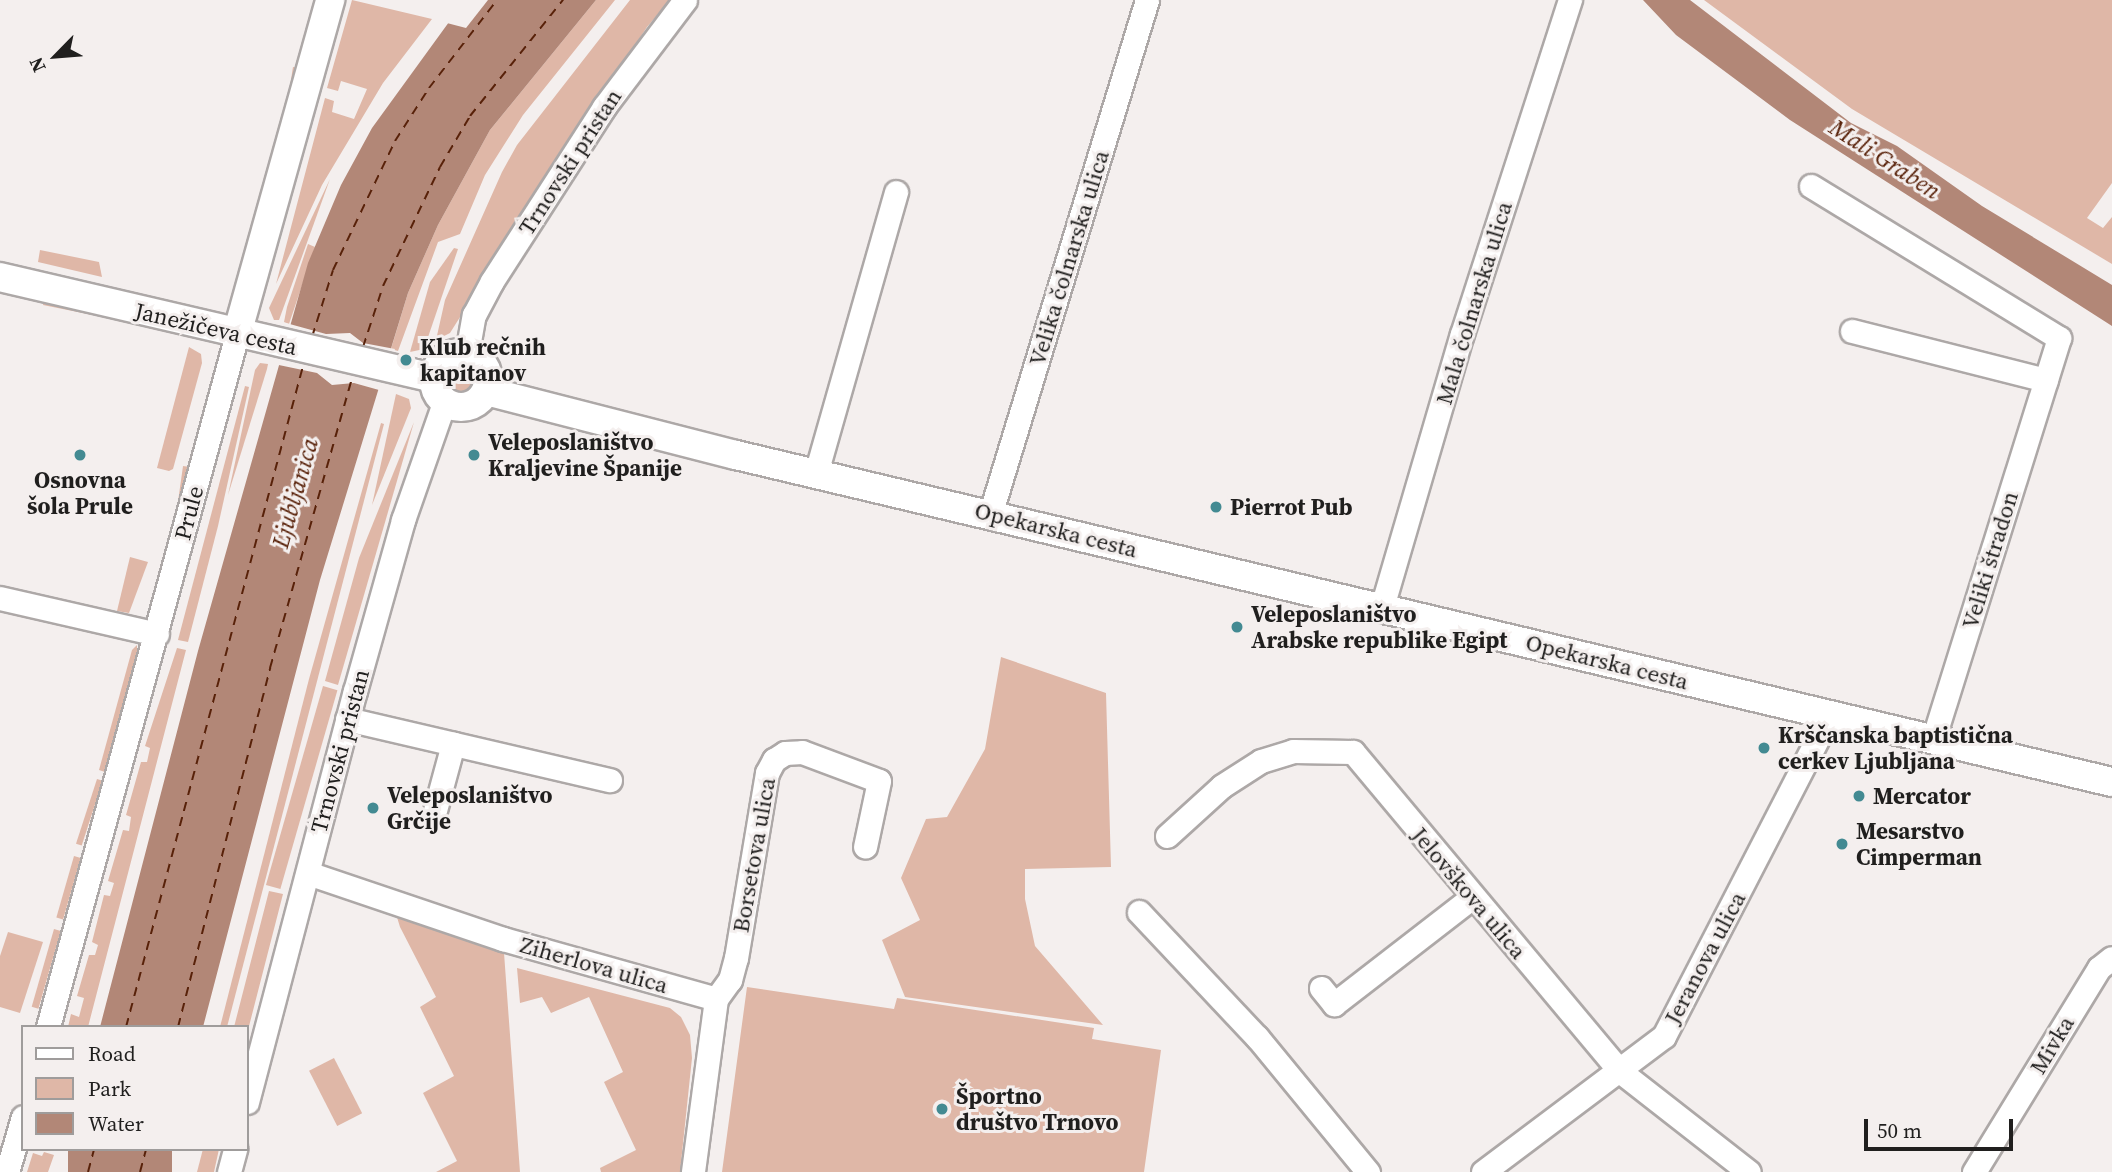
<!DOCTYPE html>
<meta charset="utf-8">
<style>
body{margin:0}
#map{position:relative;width:2112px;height:1172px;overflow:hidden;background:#f4efee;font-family:"Source Serif 4",serif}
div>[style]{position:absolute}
.green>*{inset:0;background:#dfb7a7;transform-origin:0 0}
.round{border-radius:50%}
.water>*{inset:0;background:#b28777;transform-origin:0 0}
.pier>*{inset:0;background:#f4efee}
.ferry>*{height:2px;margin-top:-1px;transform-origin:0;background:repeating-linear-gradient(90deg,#582109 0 9px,transparent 0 16px)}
.roads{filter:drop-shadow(2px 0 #ada8a7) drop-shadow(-2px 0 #ada8a7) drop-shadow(0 2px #ada8a7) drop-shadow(0 -2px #ada8a7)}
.minor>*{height:23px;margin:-11.5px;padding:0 11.5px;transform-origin:11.5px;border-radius:11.5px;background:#fff}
.tertiary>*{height:28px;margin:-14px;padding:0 14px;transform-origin:14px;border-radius:14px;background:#fff}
.tertiary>.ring{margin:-14px;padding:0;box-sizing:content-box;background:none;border:28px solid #fff;border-radius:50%}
.dots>*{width:19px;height:19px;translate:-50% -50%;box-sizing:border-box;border:4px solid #f4efee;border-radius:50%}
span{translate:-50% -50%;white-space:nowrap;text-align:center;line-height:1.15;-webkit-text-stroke:6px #f4efee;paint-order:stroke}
.street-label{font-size:23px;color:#201f1e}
.poi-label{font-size:23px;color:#201f1e;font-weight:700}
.left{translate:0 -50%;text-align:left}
.water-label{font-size:24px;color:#582109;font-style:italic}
.legend{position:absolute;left:21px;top:1025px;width:228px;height:126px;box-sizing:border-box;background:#f4efee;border:2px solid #9f9c9b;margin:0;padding:9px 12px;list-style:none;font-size:21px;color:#201f1e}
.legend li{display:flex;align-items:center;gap:14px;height:35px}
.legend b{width:35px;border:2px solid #9f9c9b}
.north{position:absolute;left:21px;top:21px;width:70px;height:70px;-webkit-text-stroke:5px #f4efee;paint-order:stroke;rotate:245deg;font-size:19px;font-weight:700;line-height:28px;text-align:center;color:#201f1e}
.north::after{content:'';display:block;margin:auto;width:24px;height:32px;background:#201f1e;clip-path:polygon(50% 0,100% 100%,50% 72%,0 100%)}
.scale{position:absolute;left:1864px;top:1119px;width:149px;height:32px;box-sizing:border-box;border:4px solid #201f1e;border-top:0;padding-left:9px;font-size:21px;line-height:24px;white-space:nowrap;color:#201f1e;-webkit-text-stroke:5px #f4efee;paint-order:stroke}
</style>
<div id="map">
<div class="green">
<div style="clip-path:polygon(352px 0,432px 19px,383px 83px,322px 185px,276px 284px,325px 98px,334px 101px,332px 112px,354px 119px,367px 89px,341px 81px,338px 91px,327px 88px)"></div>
<div style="clip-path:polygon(596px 0,615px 0,523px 115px,485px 175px,460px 234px,438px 242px,398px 351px,391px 349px,408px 293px,438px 225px,490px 130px)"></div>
<div style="clip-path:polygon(630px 0,670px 0,647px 27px,557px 163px,450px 333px,436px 340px,445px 300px,502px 172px,517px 145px)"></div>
<div style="clip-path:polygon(1704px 0,2112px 0,2112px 183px,2087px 218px,2103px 228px,2112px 217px,2112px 264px,1852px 109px)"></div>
<div style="left:293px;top:67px;width:6px;height:156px;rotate:9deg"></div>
<div style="clip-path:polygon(330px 179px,279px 320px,274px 320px,269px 308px)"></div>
<div style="clip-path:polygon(308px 244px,315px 247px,289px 324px,284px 322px,287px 307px)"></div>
<div style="clip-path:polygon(454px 248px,458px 249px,424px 349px,410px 352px,430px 282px)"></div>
<div style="clip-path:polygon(40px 250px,99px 262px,102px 277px,38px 262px)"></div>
<div style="clip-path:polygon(44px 299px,114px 316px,127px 322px,43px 305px)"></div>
<div style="clip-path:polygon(189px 347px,201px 354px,202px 363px,173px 469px,169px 471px,157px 468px)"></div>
<div style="clip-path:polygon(260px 363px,268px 364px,267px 369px,228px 495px,255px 370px)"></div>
<div class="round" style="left:444px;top:363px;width:34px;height:34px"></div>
<div style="clip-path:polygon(245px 386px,249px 387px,218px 526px,188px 642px,178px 640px)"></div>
<div style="clip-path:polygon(396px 394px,409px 399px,411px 408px,372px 505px)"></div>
<div style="clip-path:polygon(414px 422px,338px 685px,325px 681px,359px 558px)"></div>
<div style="clip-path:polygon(381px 423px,384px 424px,227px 1027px,220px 1027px,309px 679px)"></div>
<div style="left:183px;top:466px;width:7px;height:78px;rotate:8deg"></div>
<div style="clip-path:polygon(130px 557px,148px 562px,129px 613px,117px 611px)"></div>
<div style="clip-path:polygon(137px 645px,137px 657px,105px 772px,99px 770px,132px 650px)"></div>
<div style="clip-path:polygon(177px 648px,186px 650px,88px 1027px,68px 1027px,71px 1014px,79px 1017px,84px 998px,77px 996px,89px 955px,95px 955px,98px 945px,92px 942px,104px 895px,110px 896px,114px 883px,108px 881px,123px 830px,129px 831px,131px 817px,126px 815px,141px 762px,147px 762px,150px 748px,145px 746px)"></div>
<div style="clip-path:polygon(1001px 657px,1106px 693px,1111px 867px,1025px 869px,1025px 899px,1035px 946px,1103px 1025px,905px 997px,882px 940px,920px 920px,901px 878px,926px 819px,947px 817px,985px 749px)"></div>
<div style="left:323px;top:686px;width:15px;height:207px;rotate:16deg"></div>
<div style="left:97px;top:779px;width:6px;height:68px;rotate:18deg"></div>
<div style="left:74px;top:856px;width:7px;height:64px;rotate:16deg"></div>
<div style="clip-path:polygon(269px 891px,283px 894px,247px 1034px,247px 1027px,234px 1027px)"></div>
<div style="clip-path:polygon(392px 901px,503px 939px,520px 1172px,436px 1172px,457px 1161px,423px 1093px,454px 1076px,420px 1007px,436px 997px,400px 927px)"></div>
<div style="left:54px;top:929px;width:7px;height:81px;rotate:16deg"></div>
<div style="clip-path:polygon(8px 932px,43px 942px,20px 1013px,0 1007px,0 956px)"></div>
<div style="clip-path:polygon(517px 968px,670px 1008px,681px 1017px,690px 1035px,692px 1058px,680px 1172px,601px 1172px,600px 1168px,636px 1150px,604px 1082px,623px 1072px,589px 997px,551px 1013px,542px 997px,520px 1003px)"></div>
<div style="clip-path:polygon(747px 987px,894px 1009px,897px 998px,1094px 1028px,1092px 1039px,1161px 1050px,1144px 1172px,722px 1172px)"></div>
<div style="left:334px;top:1058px;width:62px;height:28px;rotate:63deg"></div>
<div style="clip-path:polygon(203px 1149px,219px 1149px,214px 1172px,197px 1172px)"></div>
<div style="clip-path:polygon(44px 1152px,54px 1155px,48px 1172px,27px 1172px,33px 1153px,42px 1156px)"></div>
</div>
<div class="water">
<div style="clip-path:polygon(465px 0,596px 0,490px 130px,438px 225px,408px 293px,320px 580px,203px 1027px,100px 1027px,198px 651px,308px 263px,341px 185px,372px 128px)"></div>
<div style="clip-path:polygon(1643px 0,1690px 0,1851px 123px,1897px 146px,1982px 206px,2112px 285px,2112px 326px,1790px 120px,1676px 35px)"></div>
<div style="left:68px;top:1149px;width:104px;height:24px"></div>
</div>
<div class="pier">
<div style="clip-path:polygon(460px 0,488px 0,466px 28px,443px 22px)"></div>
<div style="clip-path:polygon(286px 323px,326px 334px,350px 333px,363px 343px,395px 349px,379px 390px,354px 383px,332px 385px,317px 373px,274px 364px)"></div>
</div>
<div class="ferry">
<div style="left:312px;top:337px;width:70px;rotate:-72.6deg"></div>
<div style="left:333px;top:270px;width:143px;rotate:-64.3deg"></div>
<div style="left:395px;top:141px;width:63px;rotate:-57.3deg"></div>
<div style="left:429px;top:88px;width:111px;rotate:-52.3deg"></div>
<div style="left:363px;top:347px;width:64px;rotate:-71.8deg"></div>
<div style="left:383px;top:286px;width:132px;rotate:-64.4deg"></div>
<div style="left:440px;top:167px;width:59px;rotate:-59.5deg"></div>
<div style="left:470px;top:116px;width:149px;rotate:-51.3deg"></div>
<div style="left:126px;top:1027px;width:688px;rotate:-75.01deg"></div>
<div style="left:178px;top:1027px;width:371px;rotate:-75.6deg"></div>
<div style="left:270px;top:668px;width:308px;rotate:-74.2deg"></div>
<div style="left:88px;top:1172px;width:24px;rotate:-75deg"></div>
<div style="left:140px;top:1172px;width:24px;rotate:-75deg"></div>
</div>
<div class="roads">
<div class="minor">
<div style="left:1811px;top:186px;width:291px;rotate:31.5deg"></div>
<div style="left:2059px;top:338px;width:421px;rotate:107.4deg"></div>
<div style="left:1852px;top:331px;width:200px;rotate:14.2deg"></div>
<div style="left:467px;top:353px;width:39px;rotate:-80deg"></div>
<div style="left:474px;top:315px;width:38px;rotate:-62deg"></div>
<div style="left:492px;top:281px;width:207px;rotate:-57.2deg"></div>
<div style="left:604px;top:107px;width:134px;rotate:-52.9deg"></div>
<div style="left:816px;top:473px;width:292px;rotate:-74.1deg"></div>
<div style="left:990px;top:515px;width:538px;rotate:-73.05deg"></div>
<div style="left:0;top:598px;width:161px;rotate:12.9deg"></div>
<div style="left:1382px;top:607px;width:284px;rotate:-73.7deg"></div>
<div style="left:1462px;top:334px;width:351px;rotate:-72.1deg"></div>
<div style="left:347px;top:719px;width:270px;rotate:13.1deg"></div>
<div style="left:434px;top:814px;width:73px;rotate:-74.8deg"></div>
<div style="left:1167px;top:836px;width:74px;rotate:-42.3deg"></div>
<div style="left:1222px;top:786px;width:46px;rotate:-32.7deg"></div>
<div style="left:1261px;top:761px;width:34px;rotate:-17deg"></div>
<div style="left:1293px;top:751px;width:60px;rotate:1deg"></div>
<div style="left:1353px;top:752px;width:417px;rotate:50.1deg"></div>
<div style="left:1621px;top:1072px;width:162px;rotate:38deg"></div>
<div style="left:308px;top:873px;width:206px;rotate:18.7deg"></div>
<div style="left:503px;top:939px;width:221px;rotate:15.7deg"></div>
<div style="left:716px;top:999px;width:175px;rotate:97.6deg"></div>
<div style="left:1139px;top:912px;width:172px;rotate:46.7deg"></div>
<div style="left:1257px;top:1037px;width:175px;rotate:50.6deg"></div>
<div style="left:1321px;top:988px;width:21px;rotate:51deg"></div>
<div style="left:1334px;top:1004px;width:173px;rotate:-37.7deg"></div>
<div style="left:716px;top:999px;width:24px;rotate:-54deg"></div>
<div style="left:730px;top:980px;width:23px;rotate:-75deg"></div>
<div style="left:736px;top:958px;width:188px;rotate:-80.5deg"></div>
<div style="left:767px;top:773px;width:15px;rotate:-62deg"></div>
<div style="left:774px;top:760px;width:13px;rotate:-32deg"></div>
<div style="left:785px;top:753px;width:17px;rotate:-3deg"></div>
<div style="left:802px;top:752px;width:82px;rotate:20.6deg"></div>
<div style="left:879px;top:781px;width:67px;rotate:102deg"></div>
<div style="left:48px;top:1027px;width:718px;rotate:-74.74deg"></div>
<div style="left:247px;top:1102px;width:425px;rotate:-75.3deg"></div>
<div style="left:355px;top:691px;width:178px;rotate:-74.3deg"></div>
<div style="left:403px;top:520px;width:124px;rotate:-70.7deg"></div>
<div style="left:7px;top:1172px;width:57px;rotate:-73.8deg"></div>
<div style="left:229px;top:1172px;width:24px;rotate:-75deg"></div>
<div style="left:1483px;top:1172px;width:226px;rotate:-36.9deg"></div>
<div style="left:1664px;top:1036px;width:361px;rotate:-62.7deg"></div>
<div style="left:1974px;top:1172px;width:239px;rotate:-58.5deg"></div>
<div style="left:2099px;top:968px;width:16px;rotate:-38deg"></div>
</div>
<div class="tertiary">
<div style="left:0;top:277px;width:445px;rotate:13.1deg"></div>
<div style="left:237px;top:334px;width:347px;rotate:-74.4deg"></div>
<div class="ring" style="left:434px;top:353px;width:26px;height:26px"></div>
<div style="left:486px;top:391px;width:258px;rotate:14.4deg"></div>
<div style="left:736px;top:455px;width:1414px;rotate:13.37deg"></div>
</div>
</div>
<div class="dots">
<div style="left:406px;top:360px;background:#438a92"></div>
<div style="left:80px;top:455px;background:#438a92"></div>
<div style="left:474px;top:455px;background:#438a92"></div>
<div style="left:1216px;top:507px;background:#438a92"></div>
<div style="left:1237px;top:627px;background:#438a92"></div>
<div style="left:1764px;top:748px;background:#438a92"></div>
<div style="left:1859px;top:796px;background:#438a92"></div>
<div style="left:373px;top:808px;background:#438a92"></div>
<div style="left:1842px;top:844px;background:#438a92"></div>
<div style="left:942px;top:1109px;background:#438a92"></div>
</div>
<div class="street-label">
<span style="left:570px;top:162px;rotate:-57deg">Trnovski pristan</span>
<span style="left:1069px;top:258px;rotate:-73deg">Velika čolnarska ulica</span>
<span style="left:1474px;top:303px;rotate:-73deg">Mala čolnarska ulica</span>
<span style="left:216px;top:329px;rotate:13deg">Janežičeva cesta</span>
<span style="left:189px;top:513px;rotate:-75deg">Prule</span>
<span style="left:1056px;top:530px;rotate:14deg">Opekarska cesta</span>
<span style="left:1990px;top:560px;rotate:-73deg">Veliki štradon</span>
<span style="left:1607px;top:662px;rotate:14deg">Opekarska cesta</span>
<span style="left:340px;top:751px;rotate:-75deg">Trnovski pristan</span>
<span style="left:754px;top:855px;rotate:-80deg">Borsetova ulica</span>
<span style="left:1469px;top:893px;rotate:50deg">Jelovškova ulica</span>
<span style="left:1705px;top:958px;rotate:-62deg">Jeranova ulica</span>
<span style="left:594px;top:965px;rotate:16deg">Ziherlova ulica</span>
<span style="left:2052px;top:1045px;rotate:-59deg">Mivka</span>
</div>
<div class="poi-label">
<span class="left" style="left:420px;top:360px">Klub rečnih<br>kapitanov</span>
<span class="left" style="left:488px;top:455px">Veleposlaništvo<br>Kraljevine Španije</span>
<span style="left:80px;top:493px">Osnovna<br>šola Prule</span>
<span class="left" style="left:1230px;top:507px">Pierrot Pub</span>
<span class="left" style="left:1251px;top:627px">Veleposlaništvo<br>Arabske republike Egipt</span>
<span class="left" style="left:1778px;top:748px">Krščanska baptistična<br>cerkev Ljubljana</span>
<span class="left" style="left:387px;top:808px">Veleposlaništvo<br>Grčije</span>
<span class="left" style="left:1873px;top:796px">Mercator</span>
<span class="left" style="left:1856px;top:844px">Mesarstvo<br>Cimperman</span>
<span class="left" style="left:956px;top:1109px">Športno<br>društvo Trnovo</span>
</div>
<div class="water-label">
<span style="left:1885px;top:159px;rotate:33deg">Mali Graben</span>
<span style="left:295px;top:493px;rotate:-74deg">Ljubljanica</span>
</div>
<ul class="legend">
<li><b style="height:9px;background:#fff"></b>Road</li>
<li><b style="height:19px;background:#dfb7a7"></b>Park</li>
<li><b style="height:19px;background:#b28777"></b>Water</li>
</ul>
<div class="north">N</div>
<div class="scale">50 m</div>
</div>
